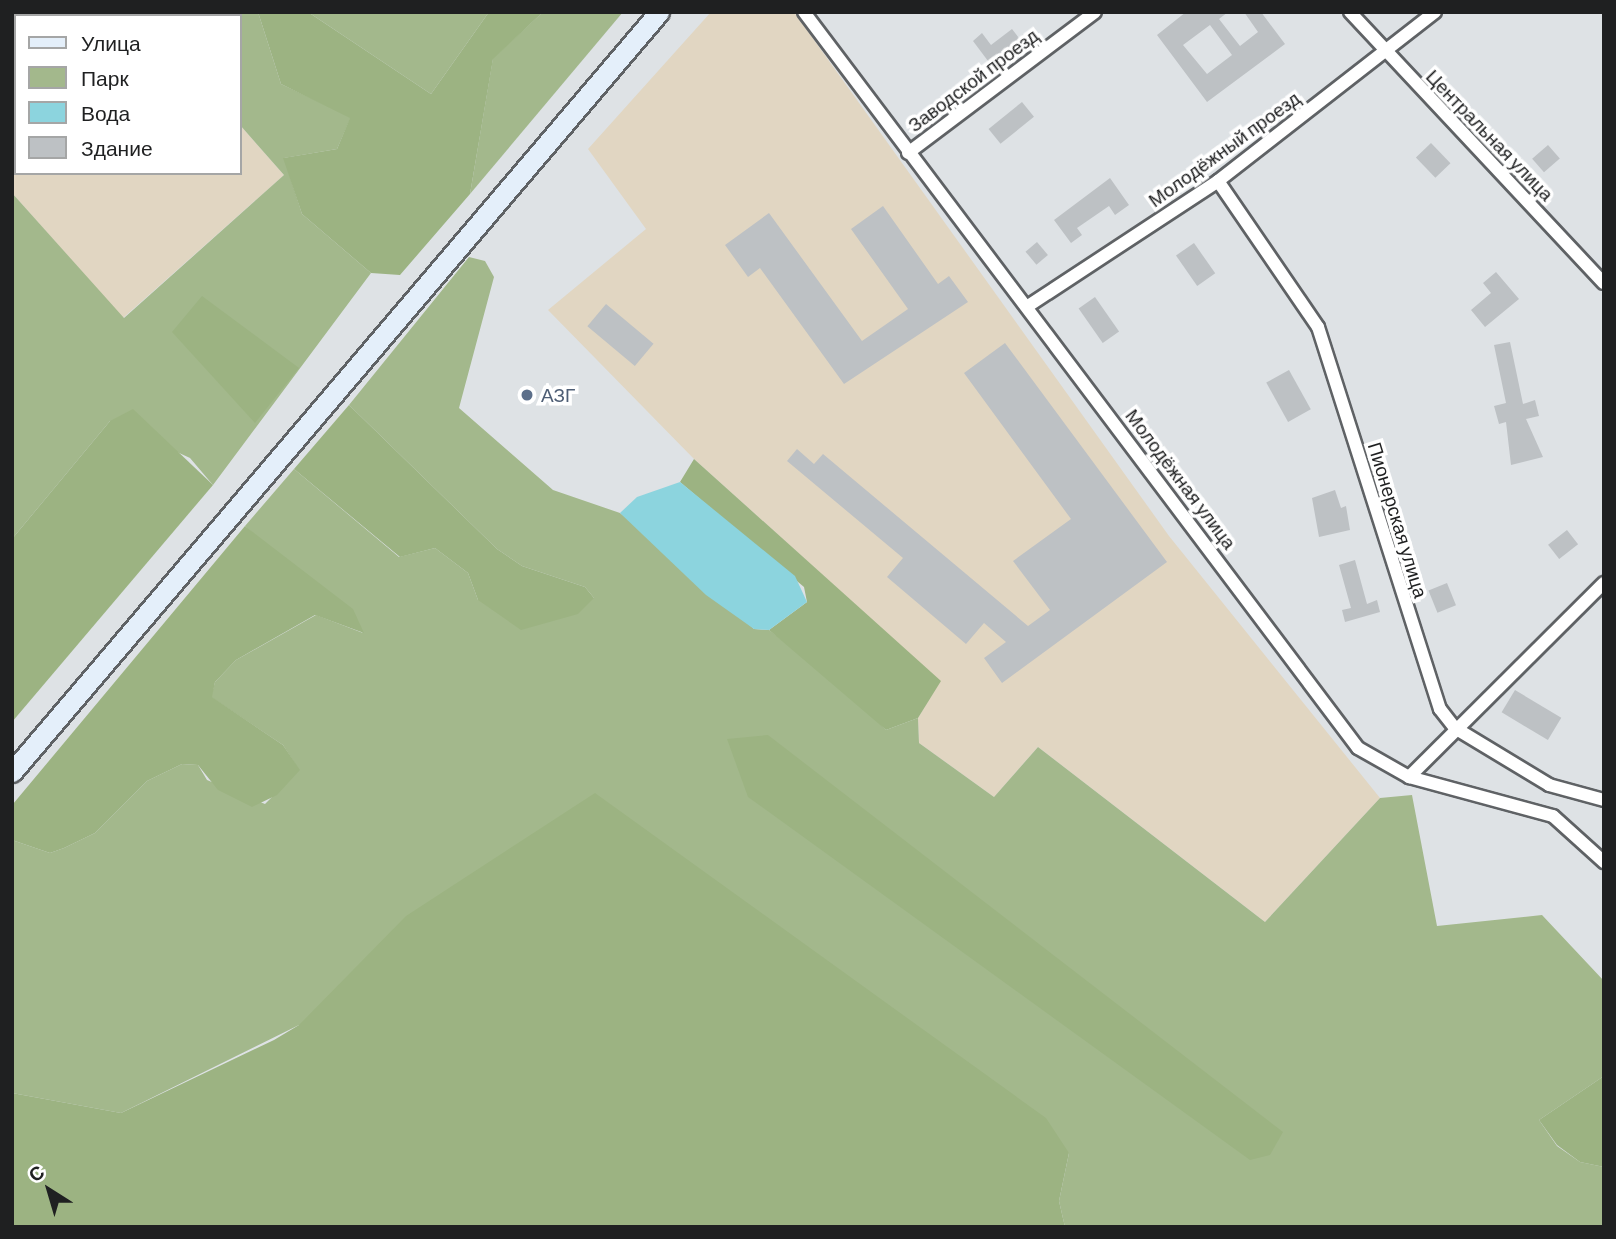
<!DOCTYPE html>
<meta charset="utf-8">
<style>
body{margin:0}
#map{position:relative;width:1616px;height:1239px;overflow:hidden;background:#dee2e5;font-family:Barlow,sans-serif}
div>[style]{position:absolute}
.industrial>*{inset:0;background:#e1d6c2}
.green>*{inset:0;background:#a3b88c}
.forest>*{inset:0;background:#9cb382}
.water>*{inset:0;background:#8cd4de}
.building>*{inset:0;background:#bdc1c4;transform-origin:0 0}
.roads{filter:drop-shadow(2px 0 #5f6265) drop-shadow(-2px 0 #5f6265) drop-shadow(0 2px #5f6265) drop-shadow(0 -2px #5f6265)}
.street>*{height:12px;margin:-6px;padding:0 6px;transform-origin:6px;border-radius:6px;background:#fff}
.secondary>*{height:19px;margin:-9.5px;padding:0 9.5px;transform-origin:9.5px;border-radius:9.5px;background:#e4effa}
.dots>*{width:19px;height:19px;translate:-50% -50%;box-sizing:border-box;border:4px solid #fff;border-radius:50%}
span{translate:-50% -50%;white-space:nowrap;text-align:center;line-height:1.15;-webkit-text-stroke:7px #fff;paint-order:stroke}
.street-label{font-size:19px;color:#1f2021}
.service-label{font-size:19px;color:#4e5e75}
.left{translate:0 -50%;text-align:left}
.frame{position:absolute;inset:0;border:14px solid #1f2021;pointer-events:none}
.legend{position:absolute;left:14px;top:14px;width:228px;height:161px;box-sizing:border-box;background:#fff;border:2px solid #a5a6a6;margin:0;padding:9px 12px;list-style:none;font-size:21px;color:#1f2021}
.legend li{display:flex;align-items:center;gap:14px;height:35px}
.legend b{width:35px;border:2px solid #a5a6a6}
.north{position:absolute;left:14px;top:1155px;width:70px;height:70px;-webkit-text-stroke:5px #fff;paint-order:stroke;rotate:323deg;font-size:19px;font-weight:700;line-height:28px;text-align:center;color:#1f2021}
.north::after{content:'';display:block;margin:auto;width:24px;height:32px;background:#1f2021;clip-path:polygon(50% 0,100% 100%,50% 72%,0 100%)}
</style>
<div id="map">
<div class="industrial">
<div style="clip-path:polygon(711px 12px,794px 12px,1169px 536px,1380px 798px,1265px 922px,1038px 747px,994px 797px,919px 743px,918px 718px,940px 681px,694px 459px,548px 310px,646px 229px,588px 149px)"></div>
<div style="clip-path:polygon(16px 99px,16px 173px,240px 173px,240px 125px,284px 175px,123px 318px,12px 193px)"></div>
</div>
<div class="green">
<div style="clip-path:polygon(12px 12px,114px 12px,16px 16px,12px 103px)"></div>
<div style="clip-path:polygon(139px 12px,258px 12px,281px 84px,351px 117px,337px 149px,284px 158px,302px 214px,371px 273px,213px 485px,190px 458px,110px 421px,12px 539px,12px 193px,124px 318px,284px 175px,240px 125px,240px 16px)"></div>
<div style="clip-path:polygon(308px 12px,489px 12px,431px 94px)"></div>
<div style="clip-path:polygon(543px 12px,623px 12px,470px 194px,493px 58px)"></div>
<div style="clip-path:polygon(469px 257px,485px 261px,494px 277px,459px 408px,553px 490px,620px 513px,643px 531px,754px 629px,769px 630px,837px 683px,886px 730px,918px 718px,919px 743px,994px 797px,1038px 747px,1265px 922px,1380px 798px,1412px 795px,1437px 926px,1542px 915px,1604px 981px,1604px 1076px,1539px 1120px,1557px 1146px,1580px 1162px,1604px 1167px,1604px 1227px,1065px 1227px,1059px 1201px,1069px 1153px,299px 1025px,121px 1113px,12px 1093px,12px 840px,50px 853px,64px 848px,95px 833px,147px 781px,182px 764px,198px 765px,207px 780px,265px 804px,299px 770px,283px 745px,211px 697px,215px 682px,236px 660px,316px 615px,363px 633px,245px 526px,294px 469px,399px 557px,435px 548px,468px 573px,478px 600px,594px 598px,585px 587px,522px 566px,497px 549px,349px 405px)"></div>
</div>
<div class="forest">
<div style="clip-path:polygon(258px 12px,308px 12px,431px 94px,489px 12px,543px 12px,493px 59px,470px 194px,400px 275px,371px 273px,302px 214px,283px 158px,337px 149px,350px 118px,281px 84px)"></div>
<div style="clip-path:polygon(202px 296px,299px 368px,255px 423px,172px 332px)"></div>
<div style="clip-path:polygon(349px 405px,497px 549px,522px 566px,585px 587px,594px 598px,578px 614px,521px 630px,478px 600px,468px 573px,435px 548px,400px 557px,294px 469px)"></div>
<div style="clip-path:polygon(133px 409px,213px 485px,12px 722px,12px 539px,110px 421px)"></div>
<div style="clip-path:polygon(694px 459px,941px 681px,918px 718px,886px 730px,769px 630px,807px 602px,804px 587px,680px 482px)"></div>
<div style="clip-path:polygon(245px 526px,353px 609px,364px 633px,315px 615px,236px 660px,215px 682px,212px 697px,283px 745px,300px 770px,277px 795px,252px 807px,218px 790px,198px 765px,182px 764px,147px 781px,95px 833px,64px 848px,50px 853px,12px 840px,13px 804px)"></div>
<div style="clip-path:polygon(768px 735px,1283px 1132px,1270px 1155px,1250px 1160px,748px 797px,727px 739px)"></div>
<div style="clip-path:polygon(595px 793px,1046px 1118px,1069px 1153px,1059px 1201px,1065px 1227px,12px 1227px,12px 1093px,121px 1113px,274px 1040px,299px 1025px,406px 916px)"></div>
<div style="clip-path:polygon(1604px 1076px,1604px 1167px,1580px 1162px,1557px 1145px,1539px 1120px)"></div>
</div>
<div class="water">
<div style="clip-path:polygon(680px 482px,795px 576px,807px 602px,769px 630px,754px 629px,706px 595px,620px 513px,637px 497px)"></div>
</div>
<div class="building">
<div style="clip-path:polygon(evenodd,1186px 12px,1228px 12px,1219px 19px,1240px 46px,1258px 32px,1244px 12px,1261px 12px,1285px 44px,1207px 102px,1157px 35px,1186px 12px,1210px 25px,1232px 55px,1207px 74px,1183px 45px,1210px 25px)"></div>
<div style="clip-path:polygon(1012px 29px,1022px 42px,991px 65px,973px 41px,982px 33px,991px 45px)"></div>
<div style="left:1022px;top:102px;width:19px;height:43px;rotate:51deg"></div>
<div style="left:1431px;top:143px;width:28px;height:21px;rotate:46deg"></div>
<div style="left:1548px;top:145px;width:18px;height:21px;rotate:49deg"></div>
<div style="clip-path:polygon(1110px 178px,1129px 205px,1115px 215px,1109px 206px,1077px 228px,1082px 235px,1071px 243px,1054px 220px)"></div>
<div style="clip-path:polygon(883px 206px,938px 284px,949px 276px,968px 302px,844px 384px,760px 268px,748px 277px,725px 245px,769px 213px,862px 341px,908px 309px,851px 229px)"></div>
<div style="left:1037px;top:242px;width:17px;height:15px;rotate:50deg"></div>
<div style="left:1194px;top:243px;width:37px;height:22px;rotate:55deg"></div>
<div style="clip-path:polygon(1496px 272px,1519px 299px,1485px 327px,1471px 310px,1491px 293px,1483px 283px)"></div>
<div style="left:1095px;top:297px;width:42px;height:20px;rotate:55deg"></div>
<div style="left:606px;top:304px;width:62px;height:29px;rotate:40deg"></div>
<div style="clip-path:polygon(1510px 342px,1523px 404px,1535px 400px,1539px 416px,1526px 419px,1543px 457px,1511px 465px,1506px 422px,1499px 424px,1494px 406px,1506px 403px,1494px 345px)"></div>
<div style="clip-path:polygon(1005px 343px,1167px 562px,1002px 683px,984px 658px,1006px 642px,984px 623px,966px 644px,887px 577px,903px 558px,787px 461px,797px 449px,814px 464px,823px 454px,1028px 626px,1050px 610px,1013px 561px,1071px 519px,964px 373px)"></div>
<div style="left:1289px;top:370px;width:45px;height:26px;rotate:61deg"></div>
<div style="clip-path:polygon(1335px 490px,1341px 508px,1346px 506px,1350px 530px,1319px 537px,1312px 498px)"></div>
<div style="left:1567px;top:530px;width:18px;height:24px;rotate:52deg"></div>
<div style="clip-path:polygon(1355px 560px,1367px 604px,1377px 600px,1380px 612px,1345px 622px,1342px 610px,1351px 608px,1339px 565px)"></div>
<div style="left:1447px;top:583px;width:24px;height:20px;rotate:68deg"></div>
<div style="left:1515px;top:690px;width:54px;height:26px;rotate:31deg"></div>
</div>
<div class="roads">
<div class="street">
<div style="left:804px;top:12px;width:921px;rotate:53.03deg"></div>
<div style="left:1358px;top:748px;width:59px;rotate:29.6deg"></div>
<div style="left:1409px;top:777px;width:149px;rotate:15.2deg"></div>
<div style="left:1553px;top:816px;width:69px;rotate:42deg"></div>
<div style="left:1350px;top:12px;width:371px;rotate:46.9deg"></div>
<div style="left:908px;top:153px;width:234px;rotate:-37deg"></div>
<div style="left:1218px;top:181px;width:177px;rotate:55.6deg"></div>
<div style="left:1318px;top:327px;width:401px;rotate:72.3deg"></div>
<div style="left:1440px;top:709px;width:24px;rotate:52deg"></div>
<div style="left:1455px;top:728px;width:110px;rotate:31.2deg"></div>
<div style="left:1549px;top:785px;width:57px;rotate:15.3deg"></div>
<div style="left:1028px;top:306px;width:227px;rotate:-33.3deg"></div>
<div style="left:1218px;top:181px;width:275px;rotate:-37.9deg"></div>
<div style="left:1409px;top:777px;width:275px;rotate:-44.9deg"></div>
</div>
<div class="secondary">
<div style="left:12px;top:772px;width:998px;rotate:-49.59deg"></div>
</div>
</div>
<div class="dots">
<div style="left:527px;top:395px;background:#5c6f8a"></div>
</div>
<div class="street-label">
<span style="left:973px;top:80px;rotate:-37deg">Заводской проезд</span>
<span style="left:1490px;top:135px;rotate:46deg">Центральная улица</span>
<span style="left:1224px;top:149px;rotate:-36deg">Молодёжный проезд</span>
<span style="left:1181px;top:479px;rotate:53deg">Молодёжная улица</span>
<span style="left:1398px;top:520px;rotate:73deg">Пионерская улица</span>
</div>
<div class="service-label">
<span class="left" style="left:541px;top:395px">АЗГ</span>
</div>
<div class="frame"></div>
<ul class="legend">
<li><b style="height:9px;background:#e4effa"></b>Улица</li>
<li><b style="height:19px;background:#a3b88c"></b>Парк</li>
<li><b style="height:19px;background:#8cd4de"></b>Вода</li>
<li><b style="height:19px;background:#bdc1c4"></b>Здание</li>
</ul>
<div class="north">С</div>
</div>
